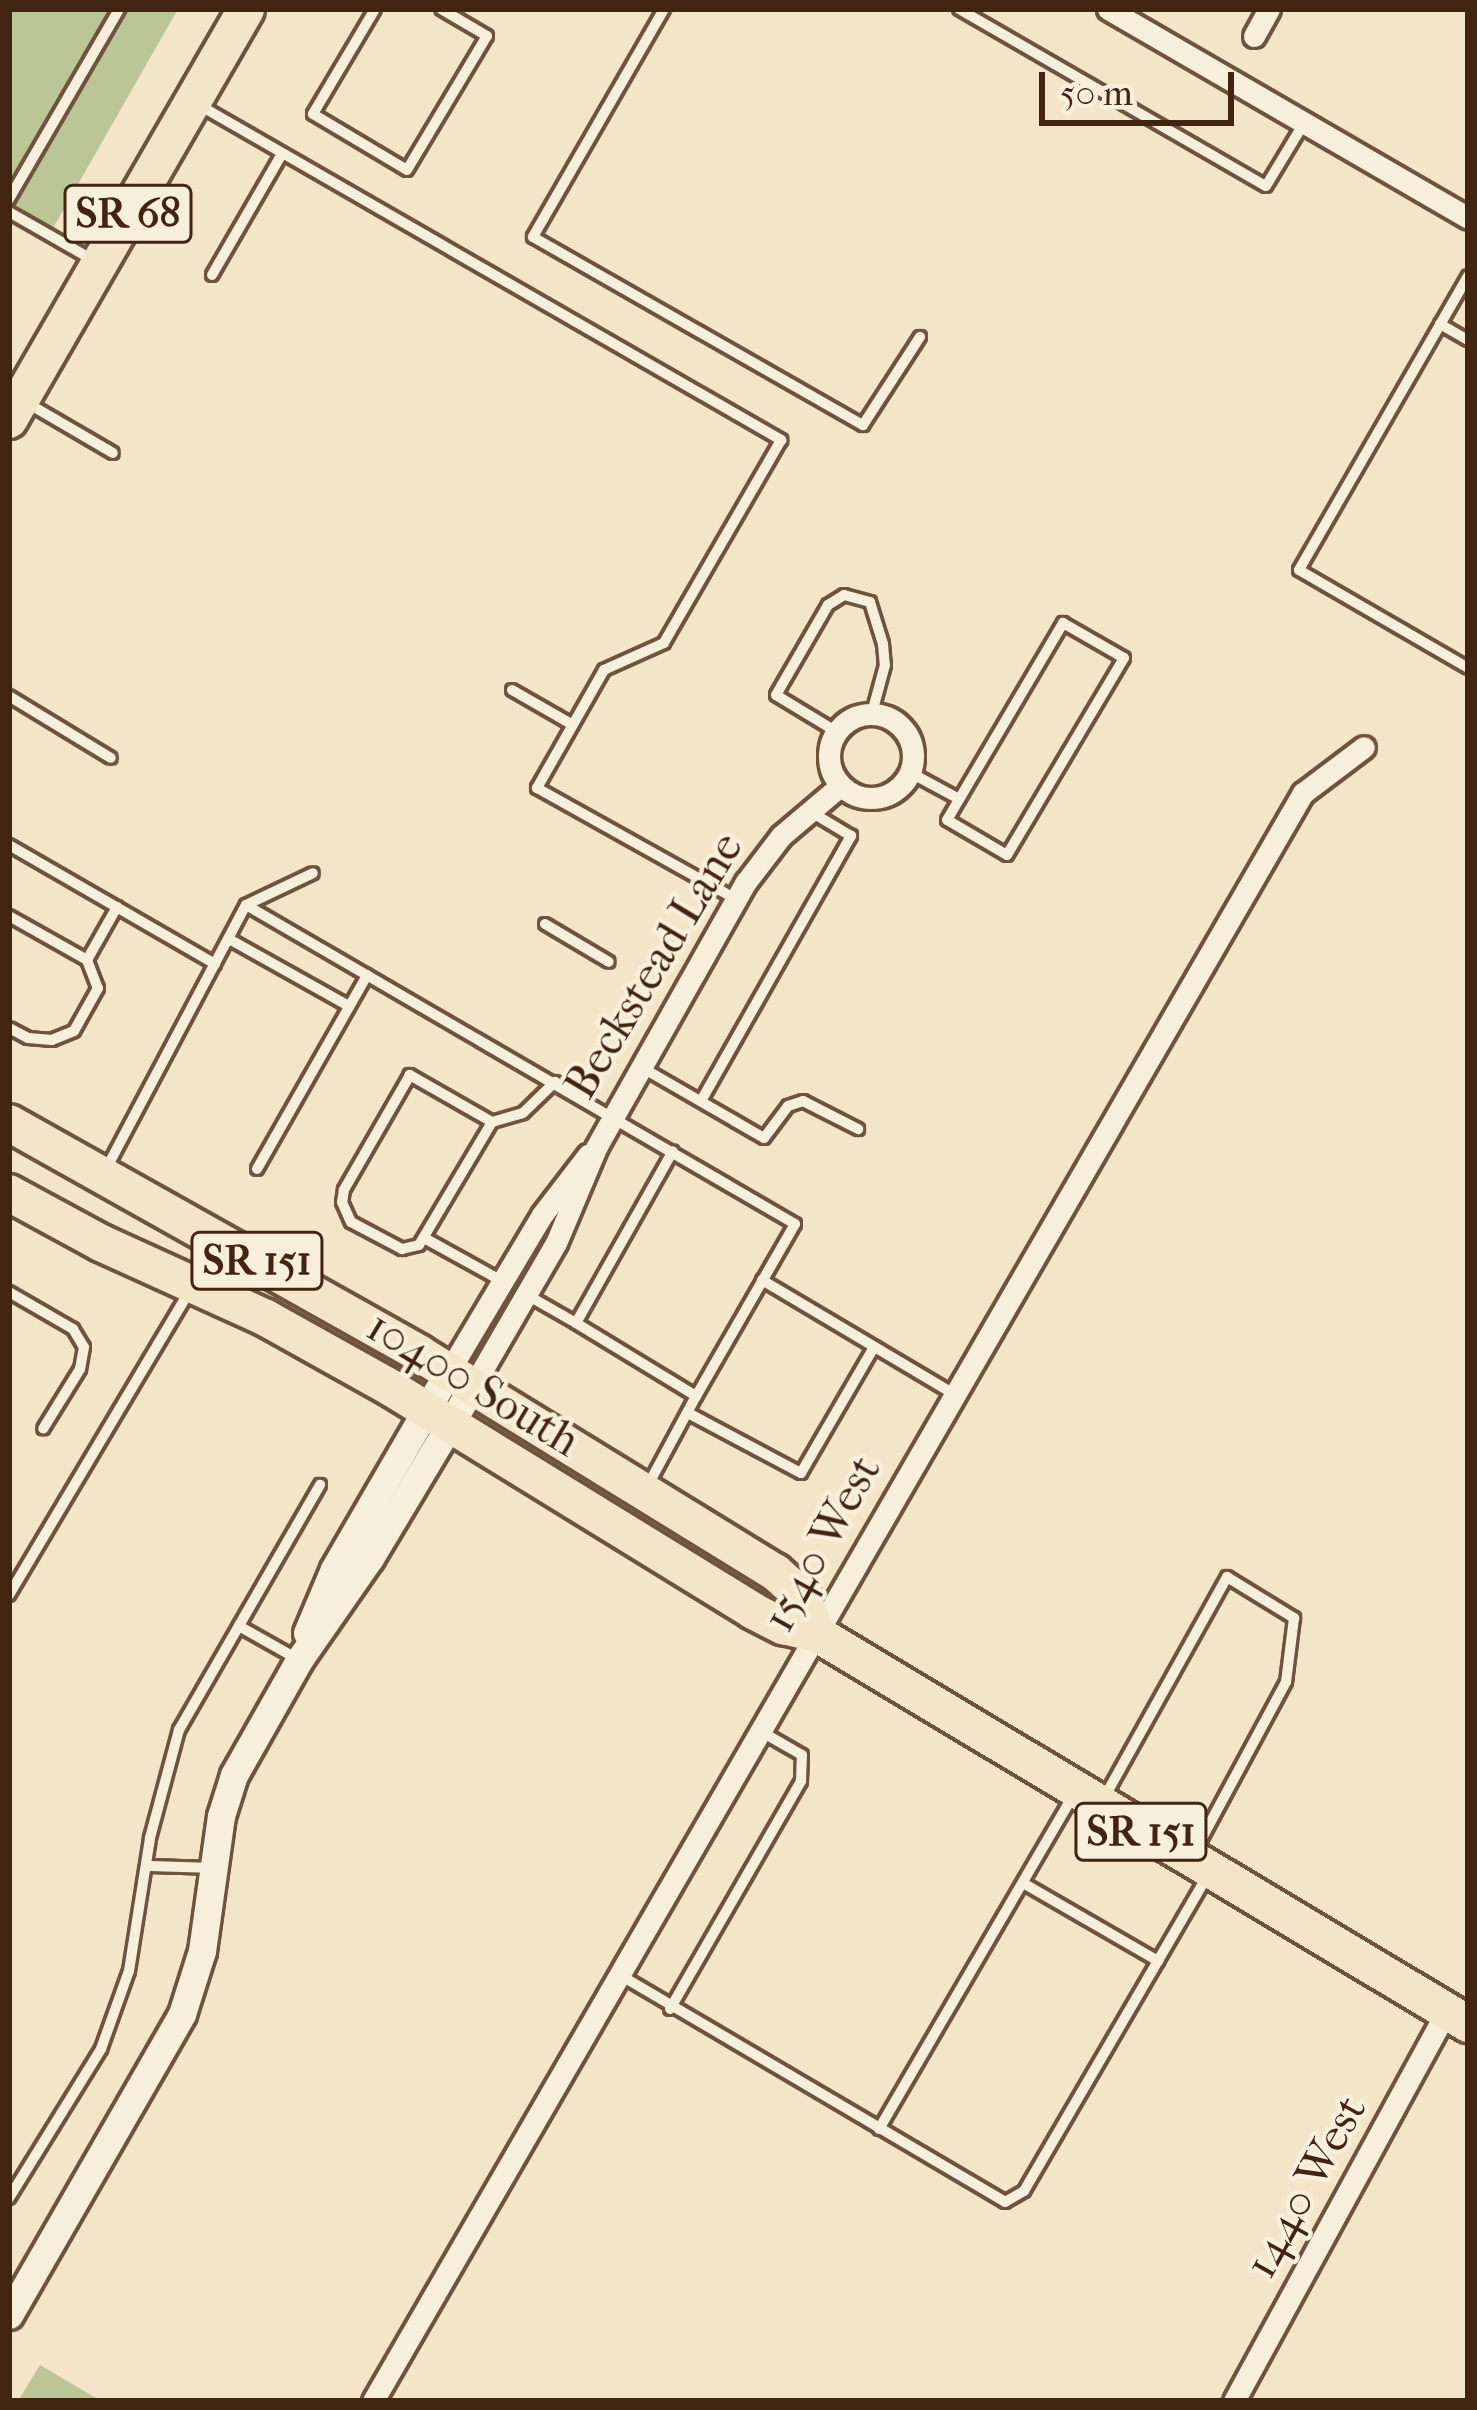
<!DOCTYPE html>
<style>
body{margin:0}
#map{position:relative;width:1477px;height:2410px;overflow:hidden;background:#f4e5c9;font-family:"IM FELL French Canon",serif}
div>[style]{position:absolute}
.green>*{inset:0;background:#bbc596}
.roads{filter:drop-shadow(3px 0 #6e543f) drop-shadow(-3px 0 #6e543f) drop-shadow(0 3px #6e543f) drop-shadow(0 -3px #6e543f)}
.service>*{height:10px;margin:-5px;padding:0 5px;transform-origin:5px;border-radius:5px;background:#f8eedc}
.minor>*{height:21px;margin:-10.5px;padding:0 10.5px;transform-origin:10.5px;border-radius:10.5px;background:#f8eedc}
.minor>.ring{margin:-10.5px;padding:0;box-sizing:content-box;background:none;border:21px solid #f8eedc;border-radius:50%}
.tertiary>*{height:27px;margin:-13.5px;padding:0 13.5px;transform-origin:13.5px;border-radius:13.5px;background:#f8eedc}
.primary>*{height:36px;margin:-18px;padding:0 18px;transform-origin:18px;border-radius:18px;background:#f4e5c9}
span{translate:-50% -50%;white-space:nowrap;text-align:center;line-height:1.15;-webkit-text-stroke:9px #f8eedc;paint-order:stroke}
.shield-label span{padding:3px 9px;background:#f8eedc;border:3px solid;border-radius:9px;-webkit-text-stroke-width:0}
.shield-label{font-size:42px;color:#412411;font-weight:700}
.street-label{font-size:45px;color:#412411}
.frame{position:absolute;inset:0;border:12px solid #412411;pointer-events:none}
.scale{position:absolute;left:1039px;top:72px;width:195px;height:54px;box-sizing:border-box;border:6px solid #412411;border-top:0;padding-left:15px;font-size:36px;line-height:42px;white-space:nowrap;color:#412411;-webkit-text-stroke:9px #f8eedc;paint-order:stroke}
</style>
<div id="map">
<div class="green">
<div style="clip-path:polygon(9px 9px,178px 9px,49px 235px,9px 214px)"></div>
<div style="clip-path:polygon(40px 2365px,101px 2401px,18px 2401px)"></div>
</div>
<div class="roads">
<div class="service">
<div style="left:375px;top:9px;width:122px;rotate:120.6deg"></div>
<div style="left:313px;top:114px;width:109px;rotate:30.8deg"></div>
<div style="left:407px;top:170px;width:156px;rotate:-59.2deg"></div>
<div style="left:487px;top:36px;width:53px;rotate:-149.6deg"></div>
<div style="left:664px;top:9px;width:263px;rotate:119.9deg"></div>
<div style="left:533px;top:237px;width:380px;rotate:29.7deg"></div>
<div style="left:863px;top:425px;width:105px;rotate:-57.1deg"></div>
<div style="left:959px;top:9px;width:354px;rotate:30deg"></div>
<div style="left:1266px;top:186px;width:74px;rotate:-58.9deg"></div>
<div style="left:199px;top:105px;width:672px;rotate:29.92deg"></div>
<div style="left:781px;top:440px;width:234px;rotate:120deg"></div>
<div style="left:664px;top:643px;width:66px;rotate:155.8deg"></div>
<div style="left:604px;top:670px;width:136px;rotate:119.6deg"></div>
<div style="left:537px;top:788px;width:228px;rotate:29.2deg"></div>
<div style="left:9px;top:199px;width:220px;rotate:-59.9deg"></div>
<div style="left:9px;top:212px;width:95px;rotate:29.8deg"></div>
<div style="left:212px;top:275px;width:140px;rotate:-60deg"></div>
<div style="left:1468px;top:276px;width:339px;rotate:119.9deg"></div>
<div style="left:1299px;top:570px;width:195px;rotate:30.1deg"></div>
<div style="left:1440px;top:324px;width:32px;rotate:30deg"></div>
<div style="left:29px;top:404px;width:97px;rotate:30.3deg"></div>
<div style="left:1063px;top:623px;width:70px;rotate:29.8deg"></div>
<div style="left:1124px;top:658px;width:229px;rotate:120.7deg"></div>
<div style="left:1007px;top:855px;width:69px;rotate:-149.7deg"></div>
<div style="left:947px;top:820px;width:229px;rotate:-59.5deg"></div>
<div style="left:512px;top:690px;width:70px;rotate:29.8deg"></div>
<div style="left:9px;top:696px;width:119px;rotate:31.3deg"></div>
<div style="left:837px;top:732px;width:71px;rotate:-148.8deg"></div>
<div style="left:776px;top:695px;width:104px;rotate:-60deg"></div>
<div style="left:828px;top:605px;width:19px;rotate:-32deg"></div>
<div style="left:844px;top:595px;width:27px;rotate:15deg"></div>
<div style="left:870px;top:602px;width:44px;rotate:72.8deg"></div>
<div style="left:883px;top:644px;width:21px;rotate:85deg"></div>
<div style="left:885px;top:665px;width:50px;rotate:105.2deg"></div>
<div style="left:911px;top:773px;width:55px;rotate:28.4deg"></div>
<div style="left:9px;top:845px;width:238px;rotate:30deg"></div>
<div style="left:246px;top:905px;width:635px;rotate:30.16deg"></div>
<div style="left:795px;top:1224px;width:198px;rotate:119.9deg"></div>
<div style="left:9px;top:916px;width:90px;rotate:29.4deg"></div>
<div style="left:87px;top:960px;width:30px;rotate:69deg"></div>
<div style="left:98px;top:988px;width:49px;rotate:119.2deg"></div>
<div style="left:74px;top:1031px;width:24px;rotate:158deg"></div>
<div style="left:52px;top:1040px;width:24px;rotate:-175deg"></div>
<div style="left:28px;top:1038px;width:21px;rotate:-152deg"></div>
<div style="left:545px;top:924px;width:74px;rotate:30.7deg"></div>
<div style="left:229px;top:939px;width:137px;rotate:29.2deg"></div>
<div style="left:87px;top:960px;width:61px;rotate:-60.5deg"></div>
<div style="left:641px;top:1067px;width:142px;rotate:30deg"></div>
<div style="left:764px;top:1138px;width:40px;rotate:-53deg"></div>
<div style="left:788px;top:1106px;width:16px;rotate:-18deg"></div>
<div style="left:803px;top:1101px;width:62px;rotate:27deg"></div>
<div style="left:701px;top:1101px;width:305px;rotate:-60.5deg"></div>
<div style="left:851px;top:836px;width:47px;rotate:-149deg"></div>
<div style="left:492px;top:1122px;width:95px;rotate:-150.2deg"></div>
<div style="left:410px;top:1075px;width:133px;rotate:119.9deg"></div>
<div style="left:344px;top:1190px;width:12px;rotate:99deg"></div>
<div style="left:342px;top:1202px;width:22px;rotate:66deg"></div>
<div style="left:351px;top:1222px;width:58px;rotate:27.9deg"></div>
<div style="left:402px;top:1249px;width:17px;rotate:-13deg"></div>
<div style="left:419px;top:1245px;width:143px;rotate:-59.3deg"></div>
<div style="left:492px;top:1122px;width:32px;rotate:-16deg"></div>
<div style="left:523px;top:1113px;width:45px;rotate:-44.1deg"></div>
<div style="left:257px;top:1169px;width:223px;rotate:-60.4deg"></div>
<div style="left:105px;top:1171px;width:301px;rotate:-62.1deg"></div>
<div style="left:246px;top:905px;width:74px;rotate:-25.5deg"></div>
<div style="left:426px;top:1239px;width:87px;rotate:28.9deg"></div>
<div style="left:762px;top:1280px;width:221px;rotate:30.7deg"></div>
<div style="left:9px;top:1292px;width:74px;rotate:30deg"></div>
<div style="left:73px;top:1329px;width:21px;rotate:59deg"></div>
<div style="left:84px;top:1347px;width:22px;rotate:100deg"></div>
<div style="left:80px;top:1369px;width:70px;rotate:121.7deg"></div>
<div style="left:527px;top:1295px;width:56px;rotate:29.7deg"></div>
<div style="left:688px;top:1413px;width:128px;rotate:28deg"></div>
<div style="left:801px;top:1473px;width:146px;rotate:-59.9deg"></div>
<div style="left:647px;top:1487px;width:103px;rotate:-61.7deg"></div>
<div style="left:696px;top:1396px;width:140px;rotate:-148.7deg"></div>
<div style="left:576px;top:1323px;width:197px;rotate:-60.6deg"></div>
<div style="left:9px;top:1595px;width:352px;rotate:-59.3deg"></div>
<div style="left:239px;top:1626px;width:69px;rotate:29.5deg"></div>
<div style="left:1104px;top:1798px;width:253px;rotate:-60.9deg"></div>
<div style="left:1227px;top:1577px;width:79px;rotate:31.5deg"></div>
<div style="left:1294px;top:1618px;width:64px;rotate:97.1deg"></div>
<div style="left:1286px;top:1682px;width:192px;rotate:118.3deg"></div>
<div style="left:147px;top:1866px;width:62px;rotate:1.8deg"></div>
<div style="left:1023px;top:1883px;width:156px;rotate:30deg"></div>
<div style="left:620px;top:1975px;width:447px;rotate:30.5deg"></div>
<div style="left:1005px;top:2202px;width:22px;rotate:-30deg"></div>
<div style="left:1024px;top:2191px;width:363px;rotate:-59.8deg"></div>
<div style="left:670px;top:2009px;width:263px;rotate:-60.1deg"></div>
<div style="left:801px;top:1781px;width:26px;rotate:-88deg"></div>
<div style="left:802px;top:1755px;width:46px;rotate:-150.1deg"></div>
<div style="left:879px;top:2129px;width:388px;rotate:-59.8deg"></div>
<div style="left:9px;top:2198px;width:175px;rotate:-58.3deg"></div>
<div style="left:101px;top:2049px;width:83px;rotate:-70.3deg"></div>
<div style="left:129px;top:1971px;width:135px;rotate:-81deg"></div>
<div style="left:150px;top:1838px;width:112px;rotate:-75deg"></div>
<div style="left:179px;top:1730px;width:283px;rotate:-60.1deg"></div>
</div>
<div class="minor">
<div style="left:1108px;top:9px;width:416px;rotate:30.1deg"></div>
<div style="left:1254px;top:36px;width:31px;rotate:-61deg"></div>
<div class="ring" style="left:829px;top:714px;width:63px;height:63px"></div>
<div style="left:449px;top:1371px;width:182px;rotate:-59.2deg"></div>
<div style="left:542px;top:1215px;width:76px;rotate:-52.5deg"></div>
<div style="left:473px;top:1386px;width:165px;rotate:-59.9deg"></div>
<div style="left:556px;top:1243px;width:105px;rotate:-67.1deg"></div>
<div style="left:597px;top:1146px;width:303px;rotate:-60.6deg"></div>
<div style="left:746px;top:882px;width:58px;rotate:-52.7deg"></div>
<div style="left:781px;top:836px;width:77px;rotate:-40.3deg"></div>
<div style="left:373px;top:2401px;width:1858px;rotate:-59.96deg"></div>
<div style="left:1303px;top:793px;width:76px;rotate:-37deg"></div>
<div style="left:1234px;top:2401px;width:444px;rotate:-61.4deg"></div>
</div>
<div class="tertiary">
<div style="left:307px;top:1633px;width:69px;rotate:-67.1deg"></div>
<div style="left:334px;top:1569px;width:229px;rotate:-59.9deg"></div>
<div style="left:9px;top:2315px;width:347px;rotate:-60.1deg"></div>
<div style="left:182px;top:2014px;width:66px;rotate:-72.4deg"></div>
<div style="left:202px;top:1951px;width:136px;rotate:-82deg"></div>
<div style="left:221px;top:1816px;width:43px;rotate:-72.4deg"></div>
<div style="left:234px;top:1775px;width:132px;rotate:-60.5deg"></div>
<div style="left:299px;top:1660px;width:124px;rotate:-55.2deg"></div>
<div style="left:370px;top:1558px;width:200px;rotate:-59.1deg"></div>
</div>
<div class="primary">
<div style="left:9px;top:420px;width:474px;rotate:-60deg"></div>
<div style="left:9px;top:1123px;width:471px;rotate:29.3deg"></div>
<div style="left:420px;top:1354px;width:417px;rotate:31.6deg"></div>
<div style="left:775px;top:1572px;width:36px;rotate:42deg"></div>
<div style="left:802px;top:1596px;width:41px;rotate:68.5deg"></div>
<div style="left:9px;top:1193px;width:105px;rotate:28.5deg"></div>
<div style="left:101px;top:1243px;width:181px;rotate:24.4deg"></div>
<div style="left:266px;top:1318px;width:143px;rotate:29.2deg"></div>
<div style="left:391px;top:1388px;width:425px;rotate:31.6deg"></div>
<div style="left:753px;top:1611px;width:34px;rotate:27deg"></div>
<div style="left:783px;top:1626px;width:35px;rotate:13deg"></div>
<div style="left:817px;top:1634px;width:759px;rotate:30.92deg"></div>
</div>
</div>
<div class="shield-label">
<span style="left:128px;top:214px">SR 68</span>
<span style="left:257px;top:1261px">SR 151</span>
<span style="left:1141px;top:1832px">SR 151</span>
</div>
<div class="street-label">
<span style="left:654px;top:966px;rotate:-59deg">Beckstead Lane</span>
<span style="left:473px;top:1384px;rotate:31deg">10400 South</span>
<span style="left:822px;top:1544px;rotate:-61deg">1540 West</span>
<span style="left:1306px;top:2187px;rotate:-61deg">1440 West</span>
</div>
<div class="frame"></div>
<div class="scale">50 m</div>
</div>
